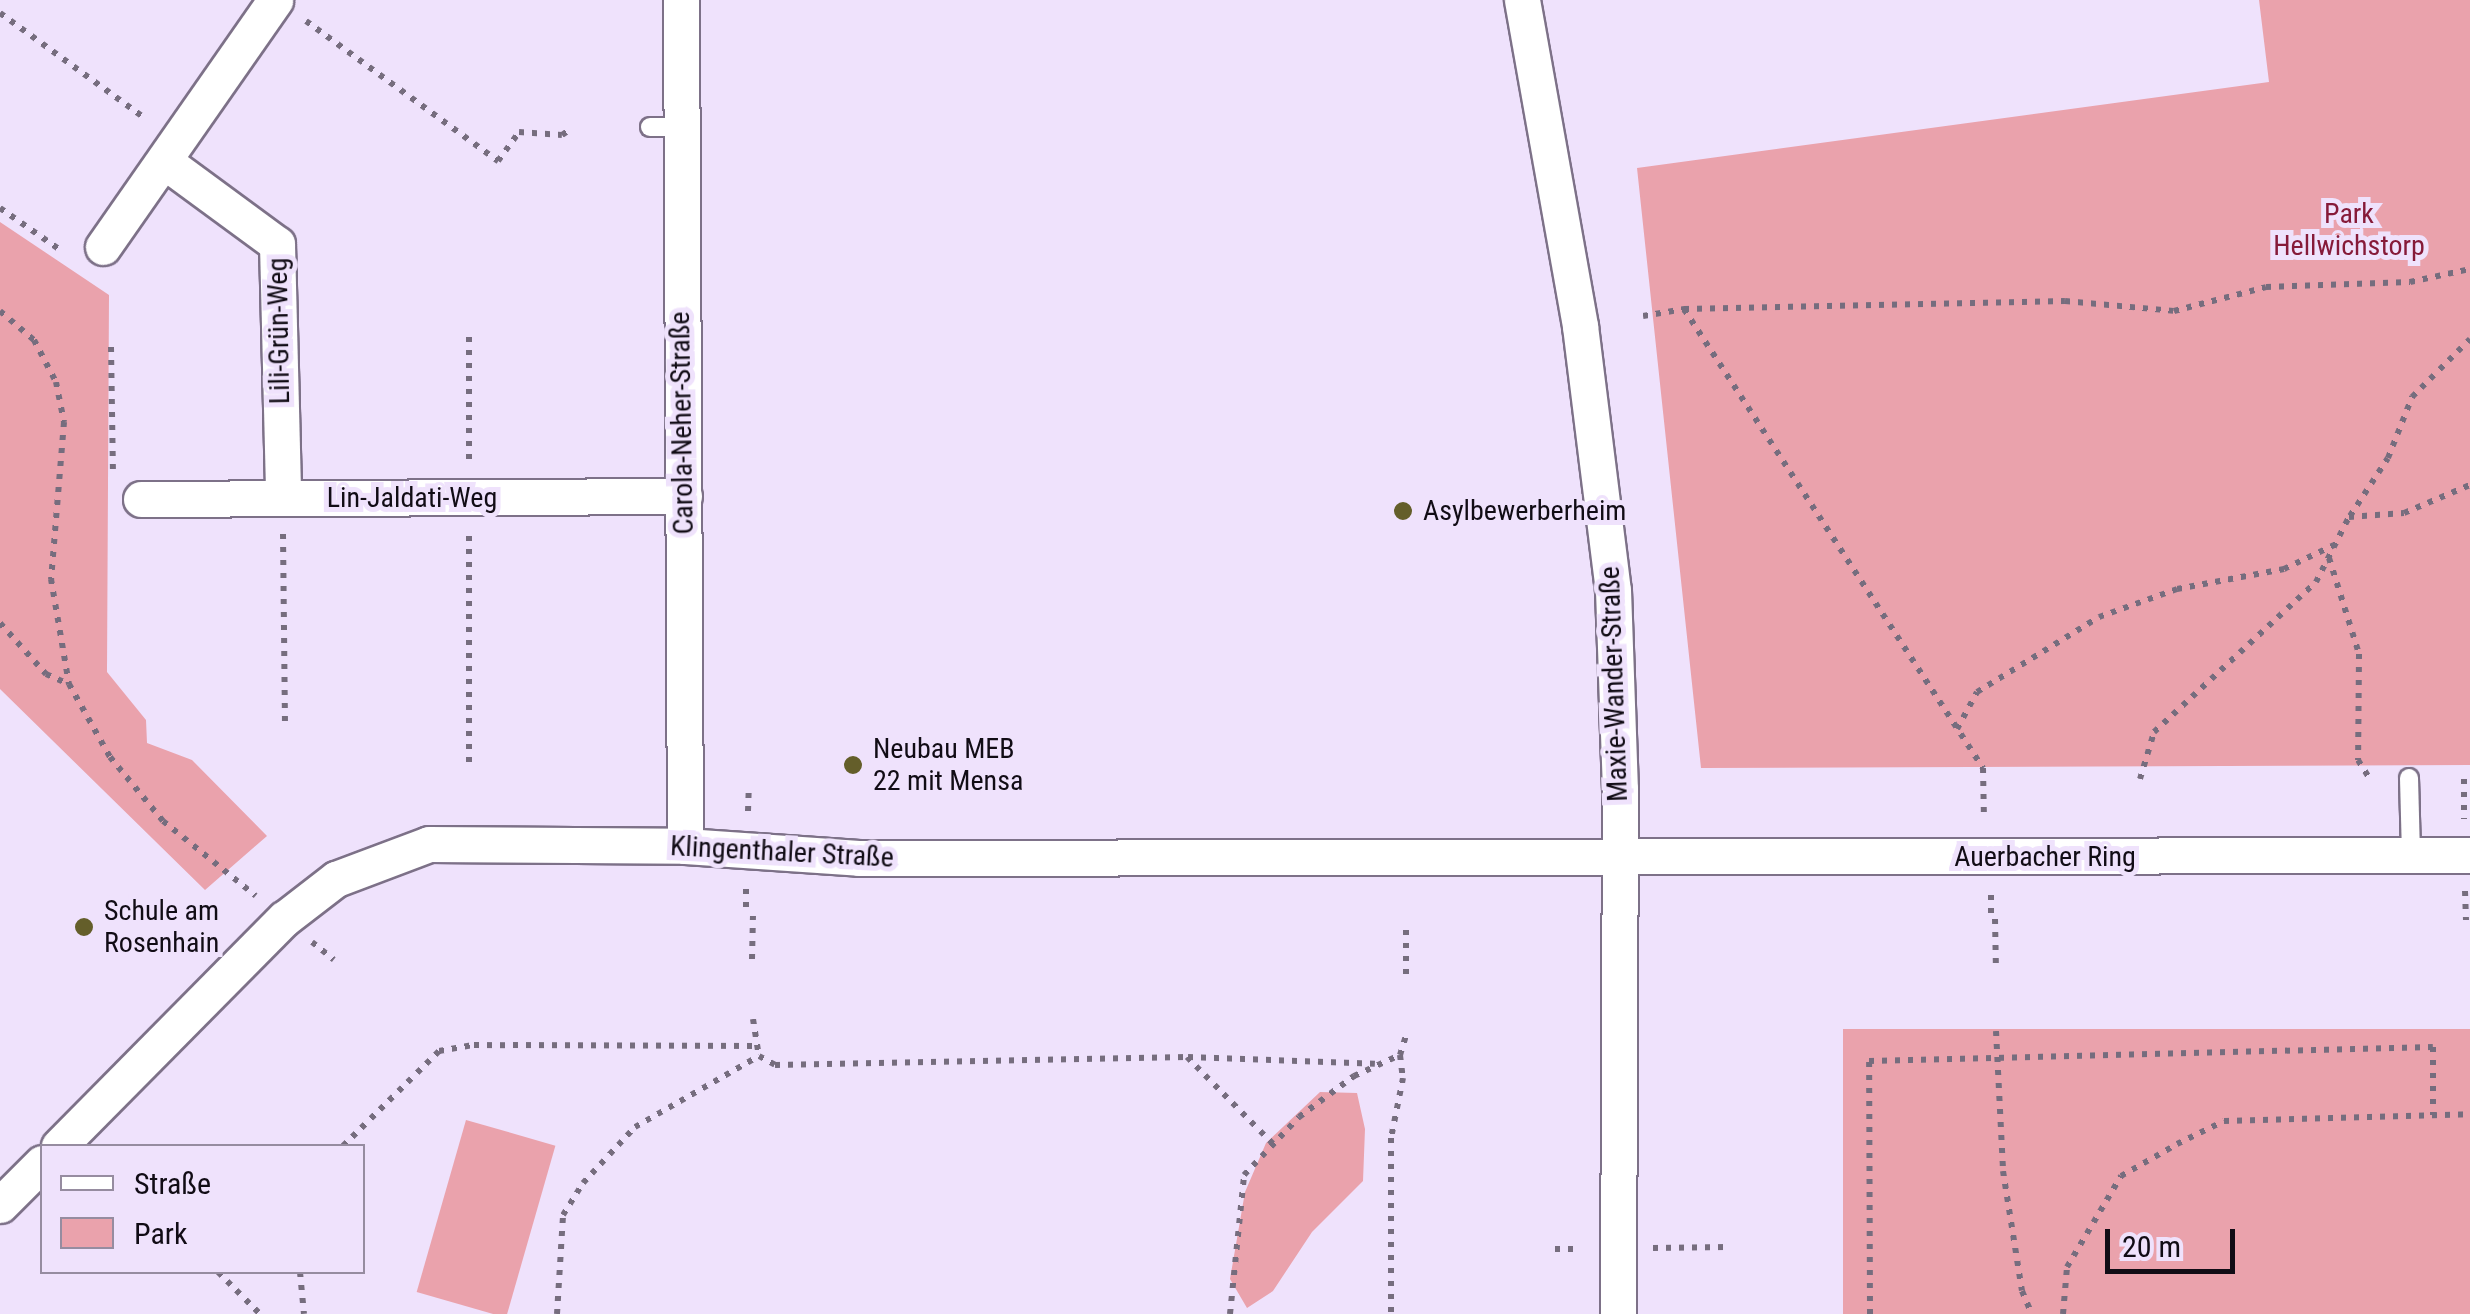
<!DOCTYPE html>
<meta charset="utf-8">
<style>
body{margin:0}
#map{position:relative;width:2470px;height:1314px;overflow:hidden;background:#efe2fc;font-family:"Roboto Condensed",sans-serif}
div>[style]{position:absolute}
.green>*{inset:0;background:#eaa2ac;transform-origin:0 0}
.path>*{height:6px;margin-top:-3px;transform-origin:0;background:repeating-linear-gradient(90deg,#766d7e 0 5px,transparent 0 13px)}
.roads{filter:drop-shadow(2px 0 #7d7188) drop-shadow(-2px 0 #7d7188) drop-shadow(0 2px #7d7188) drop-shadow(0 -2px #7d7188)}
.service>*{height:18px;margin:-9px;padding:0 9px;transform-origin:9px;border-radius:9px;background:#fff}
.minor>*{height:35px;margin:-17.5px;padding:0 17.5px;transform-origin:17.5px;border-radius:17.5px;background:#fff}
.dots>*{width:28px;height:28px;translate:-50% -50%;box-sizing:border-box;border:5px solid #efe2fc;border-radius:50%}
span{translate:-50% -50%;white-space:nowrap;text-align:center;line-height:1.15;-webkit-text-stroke:10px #efe2fc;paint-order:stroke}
.park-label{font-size:28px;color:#861a39}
.street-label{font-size:28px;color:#110c15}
.poi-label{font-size:28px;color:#110c15}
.left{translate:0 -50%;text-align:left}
.legend{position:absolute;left:40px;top:1144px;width:325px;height:130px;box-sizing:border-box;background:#efe2fc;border:2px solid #968ca0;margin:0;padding:12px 18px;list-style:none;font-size:30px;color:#110c15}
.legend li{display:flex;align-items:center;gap:20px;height:50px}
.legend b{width:50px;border:2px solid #968ca0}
.scale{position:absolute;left:2105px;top:1229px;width:130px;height:45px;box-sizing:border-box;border:5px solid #110c15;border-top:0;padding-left:12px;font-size:30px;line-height:35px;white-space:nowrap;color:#110c15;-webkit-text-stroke:8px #efe2fc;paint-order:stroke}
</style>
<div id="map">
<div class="green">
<div style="clip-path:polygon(2259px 0,2470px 0,2470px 765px,1701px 768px,1637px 168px,2269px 82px)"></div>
<div style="clip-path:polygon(0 222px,109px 295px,107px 672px,146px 720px,147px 743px,192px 760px,267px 836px,205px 890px,0 689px)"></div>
<div style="left:2470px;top:1029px;width:285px;height:627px;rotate:90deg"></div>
<div style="clip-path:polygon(1320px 1092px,1357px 1093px,1365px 1129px,1363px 1181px,1312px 1232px,1273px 1291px,1247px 1308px,1230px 1279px,1245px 1192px,1266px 1143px)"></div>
<div style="left:466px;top:1120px;width:93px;height:179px;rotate:16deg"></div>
</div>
<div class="path">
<div style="left:0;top:13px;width:180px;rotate:36deg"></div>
<div style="left:306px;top:21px;width:238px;rotate:36.1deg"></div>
<div style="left:498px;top:161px;width:36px;rotate:-54deg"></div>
<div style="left:519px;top:132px;width:43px;rotate:4deg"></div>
<div style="left:562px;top:135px;width:11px;rotate:-34deg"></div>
<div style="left:0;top:208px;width:77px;rotate:34.9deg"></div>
<div style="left:1684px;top:309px;width:381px;rotate:-1.2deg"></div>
<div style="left:2065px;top:301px;width:109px;rotate:5.2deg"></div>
<div style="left:2174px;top:311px;width:95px;rotate:-14.6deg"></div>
<div style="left:2266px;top:287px;width:144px;rotate:-2deg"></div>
<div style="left:2410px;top:282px;width:61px;rotate:-12.2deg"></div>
<div style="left:0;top:311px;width:45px;rotate:40.5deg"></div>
<div style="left:34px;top:340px;width:47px;rotate:62.4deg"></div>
<div style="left:56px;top:382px;width:41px;rotate:78.7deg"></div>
<div style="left:64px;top:422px;width:158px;rotate:94.7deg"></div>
<div style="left:51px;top:579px;width:107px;rotate:80.3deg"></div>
<div style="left:69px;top:684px;width:84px;rotate:60.7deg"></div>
<div style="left:110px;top:757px;width:83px;rotate:50.4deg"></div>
<div style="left:163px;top:821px;width:119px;rotate:38.9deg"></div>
<div style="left:1643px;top:316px;width:42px;rotate:-9.7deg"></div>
<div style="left:1684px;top:309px;width:548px;rotate:56.92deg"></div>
<div style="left:1983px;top:768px;width:50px;rotate:88.9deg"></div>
<div style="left:111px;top:347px;width:125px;rotate:89.1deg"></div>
<div style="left:469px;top:459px;width:129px;rotate:-90deg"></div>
<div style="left:2350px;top:516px;width:69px;rotate:-56.8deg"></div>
<div style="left:2388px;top:458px;width:66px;rotate:-68.5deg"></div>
<div style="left:2412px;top:397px;width:82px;rotate:-45deg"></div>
<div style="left:283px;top:534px;width:194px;rotate:89.4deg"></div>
<div style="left:469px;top:536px;width:227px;rotate:90deg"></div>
<div style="left:2329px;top:558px;width:101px;rotate:72.6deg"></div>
<div style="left:2359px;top:654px;width:106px;rotate:90.5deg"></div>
<div style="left:2358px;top:760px;width:22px;rotate:58deg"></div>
<div style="left:0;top:623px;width:69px;rotate:48deg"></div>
<div style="left:46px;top:674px;width:24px;rotate:24deg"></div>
<div style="left:1957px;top:729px;width:42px;rotate:-61.6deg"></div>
<div style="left:1977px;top:692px;width:143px;rotate:-31.6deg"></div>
<div style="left:2099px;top:617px;width:83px;rotate:-19.7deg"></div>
<div style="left:2177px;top:589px;width:109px;rotate:-10.6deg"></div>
<div style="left:2284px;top:569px;width:55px;rotate:-25.6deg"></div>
<div style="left:2140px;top:779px;width:49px;rotate:-73.4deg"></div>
<div style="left:2154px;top:732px;width:221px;rotate:-42.8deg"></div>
<div style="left:2316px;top:582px;width:73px;rotate:-63.1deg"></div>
<div style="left:2349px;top:517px;width:55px;rotate:-4.2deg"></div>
<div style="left:2404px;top:513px;width:72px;rotate:-23deg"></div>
<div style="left:2464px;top:779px;width:40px;rotate:90deg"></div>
<div style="left:748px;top:811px;width:24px;rotate:-88deg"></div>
<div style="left:2465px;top:891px;width:29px;rotate:88deg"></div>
<div style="left:1991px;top:895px;width:24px;rotate:90deg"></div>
<div style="left:746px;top:907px;width:19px;rotate:-90deg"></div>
<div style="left:1995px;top:919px;width:52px;rotate:88.9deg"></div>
<div style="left:312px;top:942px;width:28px;rotate:39deg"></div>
<div style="left:752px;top:959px;width:43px;rotate:-88.7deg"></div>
<div style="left:1406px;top:974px;width:50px;rotate:-90deg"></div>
<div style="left:753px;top:1019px;width:37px;rotate:81deg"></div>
<div style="left:759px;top:1056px;width:18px;rotate:29deg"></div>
<div style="left:775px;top:1065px;width:412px;rotate:-1.1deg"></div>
<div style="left:1187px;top:1057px;width:122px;rotate:45.3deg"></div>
<div style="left:1996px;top:1031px;width:140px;rotate:87.1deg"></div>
<div style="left:2003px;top:1171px;width:121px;rotate:81deg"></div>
<div style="left:2022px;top:1291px;width:25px;rotate:67deg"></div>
<div style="left:1400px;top:1055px;width:21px;rotate:-73deg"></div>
<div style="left:1188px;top:1057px;width:187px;rotate:2.1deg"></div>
<div style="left:343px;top:1146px;width:135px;rotate:-44.7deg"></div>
<div style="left:439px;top:1051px;width:36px;rotate:-10deg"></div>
<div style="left:474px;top:1045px;width:283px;rotate:0.2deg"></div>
<div style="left:1653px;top:1248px;width:74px;rotate:-0.8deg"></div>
<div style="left:1555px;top:1249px;width:26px"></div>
<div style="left:218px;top:1272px;width:59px;rotate:45deg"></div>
<div style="left:300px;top:1272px;width:42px;rotate:84.6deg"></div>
<div style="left:557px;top:1314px;width:99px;rotate:-86.5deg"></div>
<div style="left:563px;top:1215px;width:38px;rotate:-58deg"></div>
<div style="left:583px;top:1183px;width:76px;rotate:-47.1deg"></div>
<div style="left:635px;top:1127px;width:143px;rotate:-29.8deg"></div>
<div style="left:1230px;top:1314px;width:140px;rotate:-84.2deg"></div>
<div style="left:1244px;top:1175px;width:80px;rotate:-46.5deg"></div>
<div style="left:1299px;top:1117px;width:69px;rotate:-36.7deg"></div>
<div style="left:1354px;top:1076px;width:51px;rotate:-24.5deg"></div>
<div style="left:1400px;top:1055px;width:23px;rotate:83deg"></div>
<div style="left:1403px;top:1078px;width:61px;rotate:101.3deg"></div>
<div style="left:1391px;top:1138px;width:176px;rotate:90deg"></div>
<div style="left:1870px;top:1314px;width:253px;rotate:-90.2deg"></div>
<div style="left:1869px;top:1061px;width:564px;rotate:-1.42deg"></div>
<div style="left:2433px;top:1047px;width:68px;rotate:90deg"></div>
<div style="left:2063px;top:1314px;width:47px;rotate:-85.1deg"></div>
<div style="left:2067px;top:1267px;width:106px;rotate:-59.3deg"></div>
<div style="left:2121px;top:1176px;width:64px;rotate:-29.7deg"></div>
<div style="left:2177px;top:1144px;width:52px;rotate:-26.1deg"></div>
<div style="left:2224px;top:1121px;width:246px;rotate:-1.6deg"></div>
</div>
<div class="roads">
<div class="service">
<div style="left:650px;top:127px;width:27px"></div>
<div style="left:2409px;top:778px;width:77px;rotate:88.5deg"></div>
</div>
<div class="minor">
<div style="left:681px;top:0;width:846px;rotate:89.73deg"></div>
<div style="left:1522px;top:0;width:331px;rotate:79.9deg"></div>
<div style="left:1580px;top:326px;width:266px;rotate:82.9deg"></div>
<div style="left:1613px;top:590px;width:199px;rotate:88deg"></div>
<div style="left:1620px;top:789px;width:525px;rotate:90.22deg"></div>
<div style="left:164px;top:161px;width:140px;rotate:36.3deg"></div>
<div style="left:277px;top:244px;width:254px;rotate:88.6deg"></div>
<div style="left:103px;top:247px;width:301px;rotate:-55.1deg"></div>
<div style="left:141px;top:499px;width:543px;rotate:-0.32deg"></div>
<div style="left:59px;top:1146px;width:320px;rotate:-45.3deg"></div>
<div style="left:284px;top:919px;width:66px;rotate:-37.6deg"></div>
<div style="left:336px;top:879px;width:99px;rotate:-20.6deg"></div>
<div style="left:429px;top:844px;width:256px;rotate:0.4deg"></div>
<div style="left:685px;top:846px;width:174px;rotate:3.9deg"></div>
<div style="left:859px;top:858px;width:1611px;rotate:-0.11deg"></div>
<div style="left:0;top:1205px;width:59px;rotate:-45deg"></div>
</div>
</div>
<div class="dots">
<div style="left:1403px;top:511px;background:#645e2a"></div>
<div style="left:853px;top:765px;background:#645e2a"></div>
<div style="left:84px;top:927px;background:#645e2a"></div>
</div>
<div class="park-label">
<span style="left:2349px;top:230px">Park<br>Hellwichstorp</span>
</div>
<div class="street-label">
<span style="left:279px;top:331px;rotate:-91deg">Lili-Grün-Weg</span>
<span style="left:682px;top:423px;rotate:-91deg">Carola-Neher-Straße</span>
<span style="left:412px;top:498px">Lin-Jaldati-Weg</span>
<span style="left:1614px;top:684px;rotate:-92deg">Maxie-Wander-Straße</span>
<span style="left:782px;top:852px;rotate:3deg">Klingenthaler Straße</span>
<span style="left:2045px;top:857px">Auerbacher Ring</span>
</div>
<div class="poi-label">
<span class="left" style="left:1423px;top:511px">Asylbewerberheim</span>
<span class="left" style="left:873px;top:765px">Neubau MEB<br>22 mit Mensa</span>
<span class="left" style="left:104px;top:927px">Schule am<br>Rosenhain</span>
</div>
<ul class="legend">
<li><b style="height:12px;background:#fff"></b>Straße</li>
<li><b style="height:28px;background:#eaa2ac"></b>Park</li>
</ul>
<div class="scale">20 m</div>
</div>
